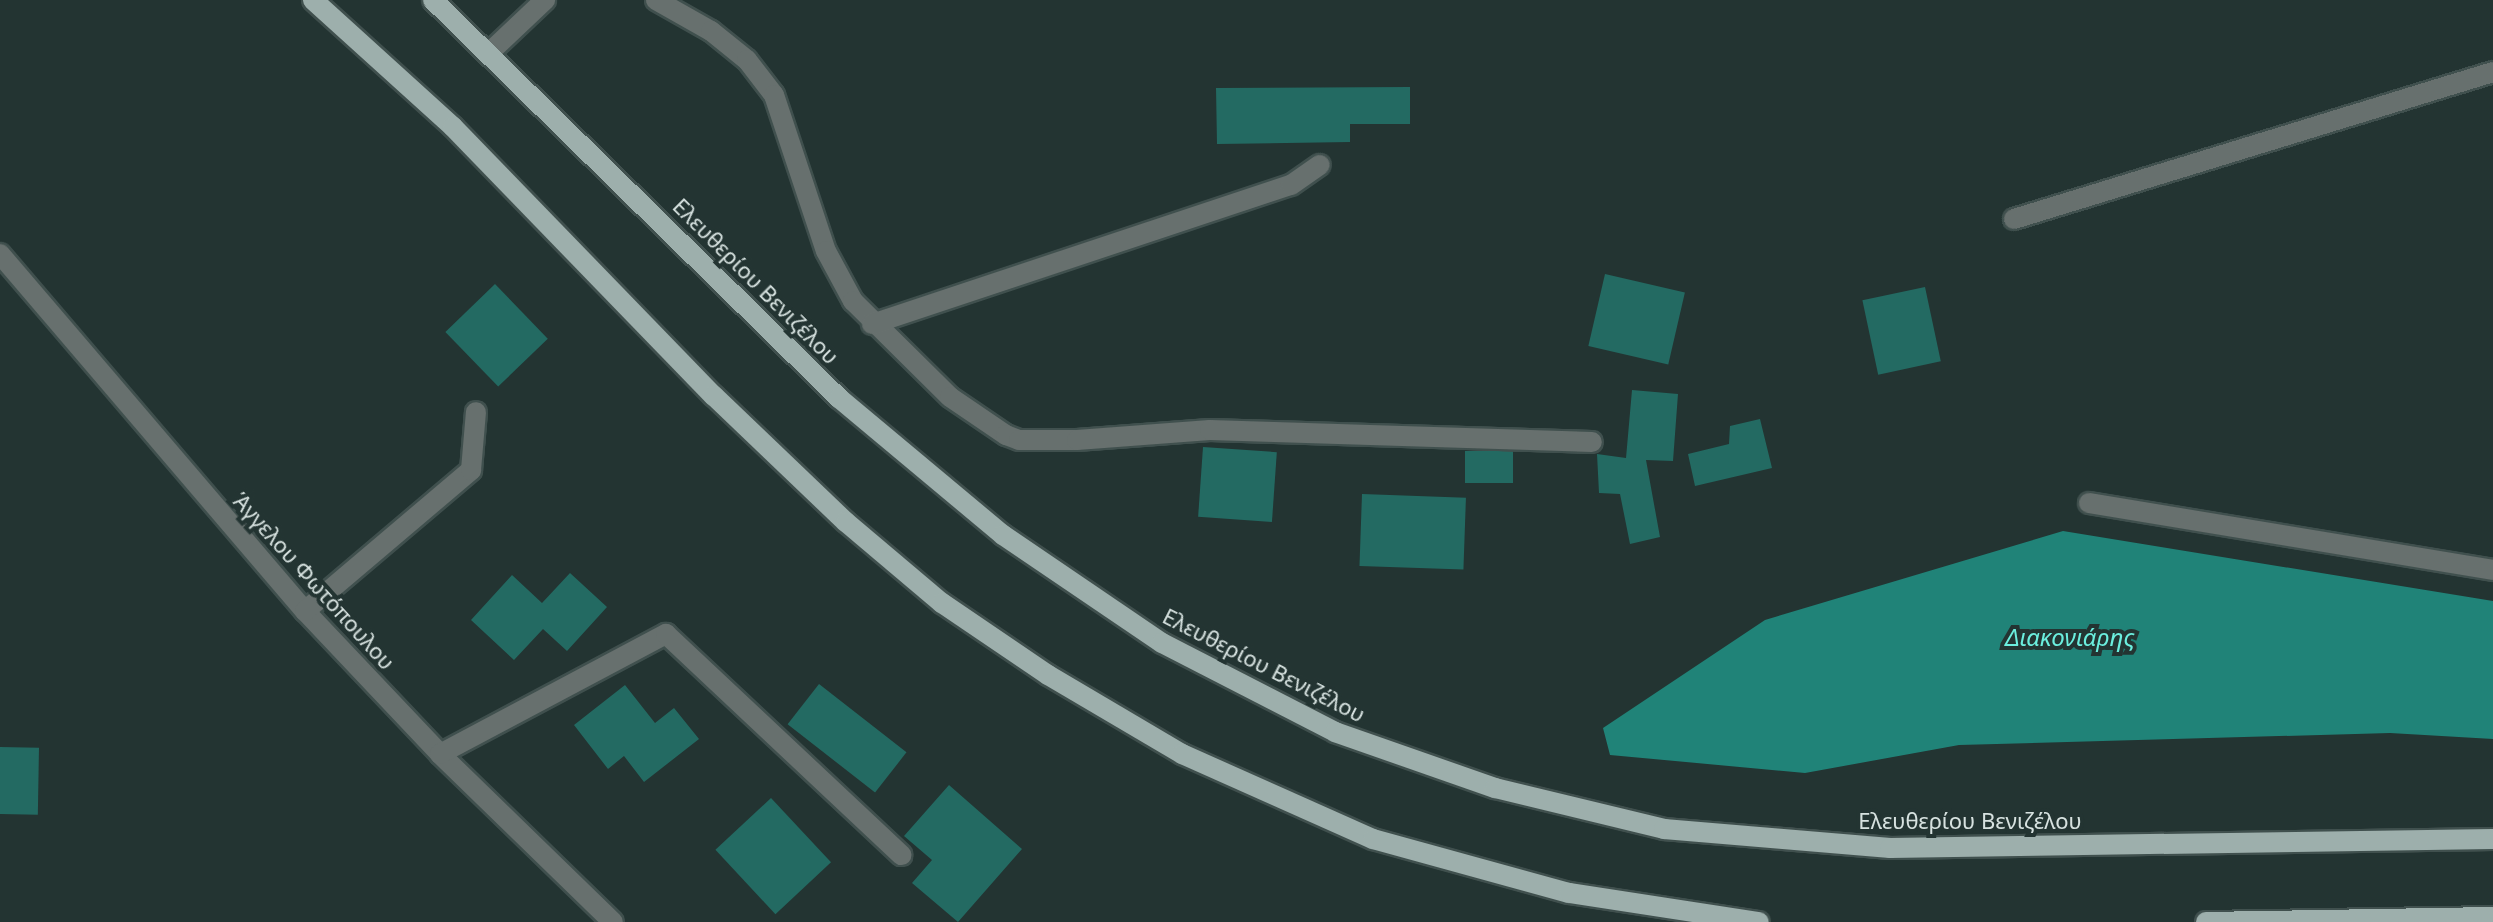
<!DOCTYPE html>
<meta charset="utf-8">
<style>
body{margin:0}
#map{position:relative;width:2493px;height:922px;overflow:hidden;background:#233432;font-family:"Noto Sans",sans-serif}
div>[style]{position:absolute}
.water>*{inset:0;background:#208378}
.building>*{inset:0;background:#236a62;transform-origin:0 0}
.roads{filter:drop-shadow(2px 0 #40504e) drop-shadow(-2px 0 #40504e) drop-shadow(0 2px #40504e) drop-shadow(0 -2px #40504e)}
.minor>*{height:20px;margin:-10px;padding:0 10px;transform-origin:10px;border-radius:10px;background:#67706e}
.major>*{height:20px;margin:-10px;padding:0 10px;transform-origin:10px;border-radius:10px;background:#9dafac}
span{translate:-50% -50%;white-space:nowrap;text-align:center;line-height:1.15;-webkit-text-stroke:8px #233432;paint-order:stroke}
.street-label{font-size:22px;color:#d7e2e0}
.water-label{font-size:24px;color:#6beede;font-style:italic}
</style>
<div id="map">
<div class="water">
<div style="clip-path:polygon(2063px 531px,2493px 601px,2493px 739px,2390px 733px,1959px 745px,1805px 773px,1610px 755px,1603px 728px,1765px 620px)"></div>
</div>
<div class="building">
<div style="clip-path:polygon(1410px 87px,1410px 124px,1350px 124px,1350px 142px,1217px 144px,1216px 88px)"></div>
<div style="left:1605px;top:274px;width:82px;height:74px;rotate:13deg"></div>
<div style="left:495px;top:284px;width:76px;height:69px;rotate:46deg"></div>
<div style="left:1925px;top:287px;width:76px;height:64px;rotate:78deg"></div>
<div style="clip-path:polygon(1632px 390px,1678px 394px,1673px 461px,1646px 460px,1660px 537px,1630px 544px,1620px 494px,1599px 493px,1597px 454px,1626px 458px)"></div>
<div style="clip-path:polygon(1760px 419px,1772px 468px,1695px 486px,1688px 454px,1729px 444px,1730px 426px)"></div>
<div style="left:1203px;top:447px;width:74px;height:70px;rotate:4deg"></div>
<div style="left:1465px;top:451px;width:48px;height:32px"></div>
<div style="left:1362px;top:494px;width:104px;height:72px;rotate:2deg"></div>
<div style="clip-path:polygon(570px 573px,607px 607px,567px 651px,543px 629px,514px 660px,471px 620px,512px 575px,542px 603px)"></div>
<div style="left:819px;top:684px;width:111px;height:51px;rotate:38deg"></div>
<div style="clip-path:polygon(625px 685px,655px 723px,674px 708px,699px 739px,644px 782px,624px 756px,608px 769px,574px 725px)"></div>
<div style="left:0;top:747px;width:39px;height:67px;rotate:1deg"></div>
<div style="clip-path:polygon(949px 785px,1022px 849px,958px 922px,912px 883px,932px 860px,904px 836px)"></div>
<div style="left:771px;top:798px;width:88px;height:76px;rotate:47deg"></div>
</div>
<div class="roads">
<div class="minor">
<div style="left:656px;top:0;width:63px;rotate:29.4deg"></div>
<div style="left:711px;top:31px;width:46px;rotate:38.9deg"></div>
<div style="left:747px;top:60px;width:44px;rotate:52.4deg"></div>
<div style="left:774px;top:95px;width:164px;rotate:71.6deg"></div>
<div style="left:826px;top:251px;width:57px;rotate:61.6deg"></div>
<div style="left:853px;top:301px;width:136px;rotate:44.7deg"></div>
<div style="left:950px;top:397px;width:68px;rotate:34.2deg"></div>
<div style="left:1006px;top:435px;width:14px;rotate:21deg"></div>
<div style="left:1019px;top:440px;width:58px"></div>
<div style="left:1077px;top:440px;width:133px;rotate:-4.3deg"></div>
<div style="left:1210px;top:430px;width:382px;rotate:1.8deg"></div>
<div style="left:490px;top:52px;width:76px;rotate:-43.4deg"></div>
<div style="left:2014px;top:219px;width:501px;rotate:-17.06deg"></div>
<div style="left:0;top:254px;width:470px;rotate:49.5deg"></div>
<div style="left:305px;top:611px;width:197px;rotate:46.6deg"></div>
<div style="left:440px;top:754px;width:241px;rotate:44.2deg"></div>
<div style="left:872px;top:324px;width:441px;rotate:-18.4deg"></div>
<div style="left:1291px;top:185px;width:35px;rotate:-35deg"></div>
<div style="left:2089px;top:503px;width:410px;rotate:9.4deg"></div>
<div style="left:305px;top:611px;width:218px;rotate:-40.3deg"></div>
<div style="left:471px;top:470px;width:58px;rotate:-85.1deg"></div>
<div style="left:440px;top:754px;width:256px;rotate:-28deg"></div>
<div style="left:666px;top:634px;width:323px;rotate:43.2deg"></div>
</div>
<div class="major">
<div style="left:313px;top:0;width:189px;rotate:42.2deg"></div>
<div style="left:453px;top:127px;width:375px;rotate:45.9deg"></div>
<div style="left:714px;top:396px;width:182px;rotate:43.7deg"></div>
<div style="left:846px;top:522px;width:126px;rotate:40.2deg"></div>
<div style="left:942px;top:603px;width:128px;rotate:34.2deg"></div>
<div style="left:1048px;top:675px;width:156px;rotate:30.5deg"></div>
<div style="left:1182px;top:754px;width:209px;rotate:24deg"></div>
<div style="left:1373px;top:839px;width:203px;rotate:15.4deg"></div>
<div style="left:1569px;top:893px;width:192px;rotate:8.7deg"></div>
<div style="left:433px;top:0;width:569px;rotate:44.43deg"></div>
<div style="left:839px;top:398px;width:214px;rotate:39.9deg"></div>
<div style="left:1003px;top:535px;width:192px;rotate:34.2deg"></div>
<div style="left:1162px;top:643px;width:195px;rotate:27.2deg"></div>
<div style="left:1335px;top:732px;width:170px;rotate:19.3deg"></div>
<div style="left:1495px;top:788px;width:174px;rotate:13.6deg"></div>
<div style="left:1664px;top:829px;width:227px;rotate:4.8deg"></div>
<div style="left:1890px;top:848px;width:603px;rotate:-0.86deg"></div>
<div style="left:2206px;top:922px;width:287px;rotate:-1deg"></div>
</div>
</div>
<div class="street-label">
<span style="left:756px;top:281px;rotate:45deg">Ελευθερίου Βενιζέλου</span>
<span style="left:314px;top:581px;rotate:48deg">Άγγελου Φωτόπουλου</span>
<span style="left:1264px;top:665px;rotate:27deg">Ελευθερίου Βενιζέλου</span>
<span style="left:1970px;top:821px">Ελευθερίου Βενιζέλου</span>
</div>
<div class="water-label">
<span style="left:2070px;top:637px">Διακονιάρης</span>
</div>
</div>
